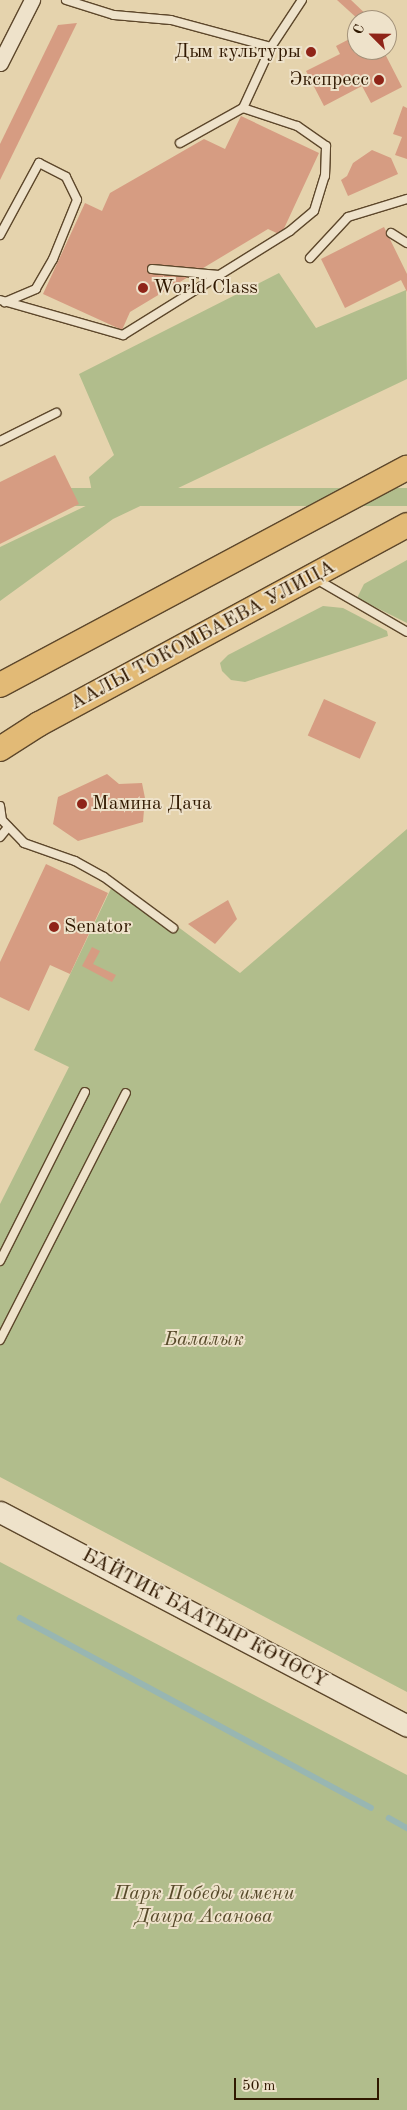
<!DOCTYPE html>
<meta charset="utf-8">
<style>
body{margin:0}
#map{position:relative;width:407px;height:2110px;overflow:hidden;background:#e5d3ad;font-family:"Old Standard TT",serif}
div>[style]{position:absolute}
.green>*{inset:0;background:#b1bd8c;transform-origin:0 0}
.stream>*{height:5.5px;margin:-2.75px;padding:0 2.75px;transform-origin:2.75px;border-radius:2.75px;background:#98b6b2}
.building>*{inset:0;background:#d69c82;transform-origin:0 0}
.roads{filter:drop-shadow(1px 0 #5d472b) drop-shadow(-1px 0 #5d472b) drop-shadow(0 1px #5d472b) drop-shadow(0 -1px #5d472b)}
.service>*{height:8px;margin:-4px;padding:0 4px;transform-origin:4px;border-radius:4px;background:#eee2ca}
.minor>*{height:15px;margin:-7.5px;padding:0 7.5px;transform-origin:7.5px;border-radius:7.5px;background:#eee2ca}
.secondary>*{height:21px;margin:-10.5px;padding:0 10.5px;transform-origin:10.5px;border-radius:10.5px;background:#eee2ca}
.primary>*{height:24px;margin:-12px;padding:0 12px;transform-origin:12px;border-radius:12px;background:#e2ba76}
.dots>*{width:14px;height:14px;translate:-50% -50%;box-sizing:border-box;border:2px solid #eee2ca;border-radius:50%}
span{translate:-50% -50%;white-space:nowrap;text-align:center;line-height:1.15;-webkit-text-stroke:4px #eee2ca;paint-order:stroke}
.poi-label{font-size:20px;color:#301800}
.right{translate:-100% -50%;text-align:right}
.left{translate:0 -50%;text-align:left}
.street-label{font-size:20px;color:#301800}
.park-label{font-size:20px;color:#574a2a;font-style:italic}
.north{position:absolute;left:347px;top:10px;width:50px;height:50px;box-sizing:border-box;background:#eee2ca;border:1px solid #a29179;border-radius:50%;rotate:293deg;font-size:14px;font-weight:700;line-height:20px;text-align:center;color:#301800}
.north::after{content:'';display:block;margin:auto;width:18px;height:22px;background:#8f2418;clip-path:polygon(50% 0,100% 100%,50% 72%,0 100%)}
.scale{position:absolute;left:234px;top:2078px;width:145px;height:22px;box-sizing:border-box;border:2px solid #301800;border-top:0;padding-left:6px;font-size:15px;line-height:18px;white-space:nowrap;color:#301800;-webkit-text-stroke:4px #eee2ca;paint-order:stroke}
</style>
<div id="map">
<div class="green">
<div style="clip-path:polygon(279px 273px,316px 328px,406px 290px,407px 379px,113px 519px,0 601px,0 547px,94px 502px,89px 477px,114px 455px,79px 374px)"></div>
<div style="left:407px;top:488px;width:18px;height:460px;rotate:90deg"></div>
<div style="clip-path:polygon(407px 560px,407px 623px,357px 598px,364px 584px)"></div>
<div style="clip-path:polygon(323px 606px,343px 608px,387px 631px,388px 636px,245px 682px,231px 680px,222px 671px,220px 663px,228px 655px)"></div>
<div style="clip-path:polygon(407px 829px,407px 1692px,0 1477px,0 1204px,69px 1067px,34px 1050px,115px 880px,240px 973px)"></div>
<div style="clip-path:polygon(0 1562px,407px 1775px,407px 2110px,0 2110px)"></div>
</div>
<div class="stream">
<div style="left:20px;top:1618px;width:399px;rotate:28.4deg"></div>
<div style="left:389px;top:1818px;width:21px;rotate:29deg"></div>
</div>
<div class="building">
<div style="clip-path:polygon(337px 0,351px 0,372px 20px,359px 20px)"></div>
<div style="clip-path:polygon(77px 23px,0 180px,0 144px,58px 25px)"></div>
<div style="clip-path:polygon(357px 35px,357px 50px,383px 50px,402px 87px,371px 103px,362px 86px,324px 106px,306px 71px,340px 54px,336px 46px)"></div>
<div style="clip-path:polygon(403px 106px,407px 108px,407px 159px,395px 155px,402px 137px,393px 134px)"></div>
<div style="clip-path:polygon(241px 116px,319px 153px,281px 235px,268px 229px,130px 312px,122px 330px,43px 294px,85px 203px,102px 211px,110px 193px,204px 139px,225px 149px)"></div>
<div style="clip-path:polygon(372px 150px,391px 158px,398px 174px,348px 196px,341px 180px,347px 176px,353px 163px)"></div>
<div style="clip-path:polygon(384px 227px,407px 274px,407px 292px,401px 280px,345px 308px,321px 259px)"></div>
<div style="clip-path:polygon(55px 455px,79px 504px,0 544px,0 482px)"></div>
<div style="left:324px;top:699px;width:57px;height:40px;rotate:24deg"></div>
<div style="clip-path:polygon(107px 774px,119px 784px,142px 783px,145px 798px,143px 822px,78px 841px,53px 824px,58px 797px)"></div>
<div style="clip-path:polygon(46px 864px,108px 893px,70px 974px,50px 965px,29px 1011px,0 997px,0 962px)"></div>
<div style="clip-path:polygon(228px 900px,237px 919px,215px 944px,188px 924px)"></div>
<div style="clip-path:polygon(92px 947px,100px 951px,93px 964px,116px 975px,112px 982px,82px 966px)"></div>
</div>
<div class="roads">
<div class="service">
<div style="left:66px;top:0;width:50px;rotate:17.4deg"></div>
<div style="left:114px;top:15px;width:57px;rotate:5deg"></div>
<div style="left:171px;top:20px;width:104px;rotate:15.1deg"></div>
<div style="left:271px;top:47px;width:56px;rotate:-56.6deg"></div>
<div style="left:180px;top:143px;width:72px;rotate:-29.1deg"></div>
<div style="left:391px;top:233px;width:19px;rotate:32deg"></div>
<div style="left:0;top:235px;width:82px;rotate:-61.6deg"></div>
<div style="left:39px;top:163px;width:30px;rotate:27deg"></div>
<div style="left:66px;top:177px;width:25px;rotate:64deg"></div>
<div style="left:77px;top:200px;width:64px;rotate:112.1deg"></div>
<div style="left:53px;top:259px;width:34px;rotate:120deg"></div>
<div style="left:36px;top:289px;width:34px;rotate:157deg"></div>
<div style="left:310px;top:258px;width:56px;rotate:-47.2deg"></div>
<div style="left:348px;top:217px;width:62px;rotate:-17deg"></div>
<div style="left:152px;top:269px;width:67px;rotate:5.1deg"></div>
<div style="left:0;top:300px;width:128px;rotate:15.9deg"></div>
<div style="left:123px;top:335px;width:197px;rotate:-31.9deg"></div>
<div style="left:290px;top:231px;width:31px;rotate:-40deg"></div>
<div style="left:314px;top:211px;width:37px;rotate:-73deg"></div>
<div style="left:325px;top:176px;width:30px;rotate:-88deg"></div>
<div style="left:326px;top:146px;width:35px;rotate:-145deg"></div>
<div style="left:297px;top:126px;width:57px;rotate:-161.6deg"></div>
<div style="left:243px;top:108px;width:67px;rotate:-65.3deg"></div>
<div style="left:0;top:441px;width:63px;rotate:-26.6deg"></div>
<div style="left:316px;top:579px;width:105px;rotate:30.2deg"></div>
<div style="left:0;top:806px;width:14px;rotate:82deg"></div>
<div style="left:2px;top:820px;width:32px;rotate:46deg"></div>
<div style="left:24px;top:843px;width:54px;rotate:19.4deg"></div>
<div style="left:75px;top:861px;width:33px;rotate:29deg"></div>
<div style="left:104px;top:877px;width:86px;rotate:36.5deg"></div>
<div style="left:0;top:837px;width:13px;rotate:-51deg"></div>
<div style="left:0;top:1261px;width:189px;rotate:-63.3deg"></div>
<div style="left:0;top:1340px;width:277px;rotate:-63deg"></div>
</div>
<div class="minor">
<div style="left:0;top:63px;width:71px;rotate:-63.1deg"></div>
</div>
<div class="secondary">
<div style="left:0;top:1512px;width:460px;rotate:27.7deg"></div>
</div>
<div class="primary">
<div style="left:0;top:685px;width:461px;rotate:-28.1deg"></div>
<div style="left:0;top:749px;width:46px;rotate:-32.7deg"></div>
<div style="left:39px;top:724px;width:418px;rotate:-28.4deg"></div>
</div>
</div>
<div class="dots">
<div style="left:311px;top:52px;background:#8f2418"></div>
<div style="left:379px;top:80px;background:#8f2418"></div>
<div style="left:143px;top:288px;background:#8f2418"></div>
<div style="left:82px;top:804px;background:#8f2418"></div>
<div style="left:54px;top:927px;background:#8f2418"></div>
</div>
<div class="poi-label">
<span class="right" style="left:301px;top:52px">Дым культуры</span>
<span class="right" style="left:369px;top:80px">Экспресс</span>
<span class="left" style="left:153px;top:288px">World Class</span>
<span class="left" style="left:92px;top:804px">Мамина Дача</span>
<span class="left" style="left:64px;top:927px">Senator</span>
</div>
<div class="street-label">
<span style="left:203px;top:636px;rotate:-28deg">ААЛЫ ТОКОМБАЕВА УЛИЦА</span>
<span style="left:204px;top:1619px;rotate:28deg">БАЙТИК БААТЫР КӨЧӨСҮ</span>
</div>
<div class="park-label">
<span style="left:204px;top:1340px">Балалык</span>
<span style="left:204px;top:1906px">Парк Победы имени<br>Даира Асанова</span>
</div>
<div class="north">С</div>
<div class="scale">50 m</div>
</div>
